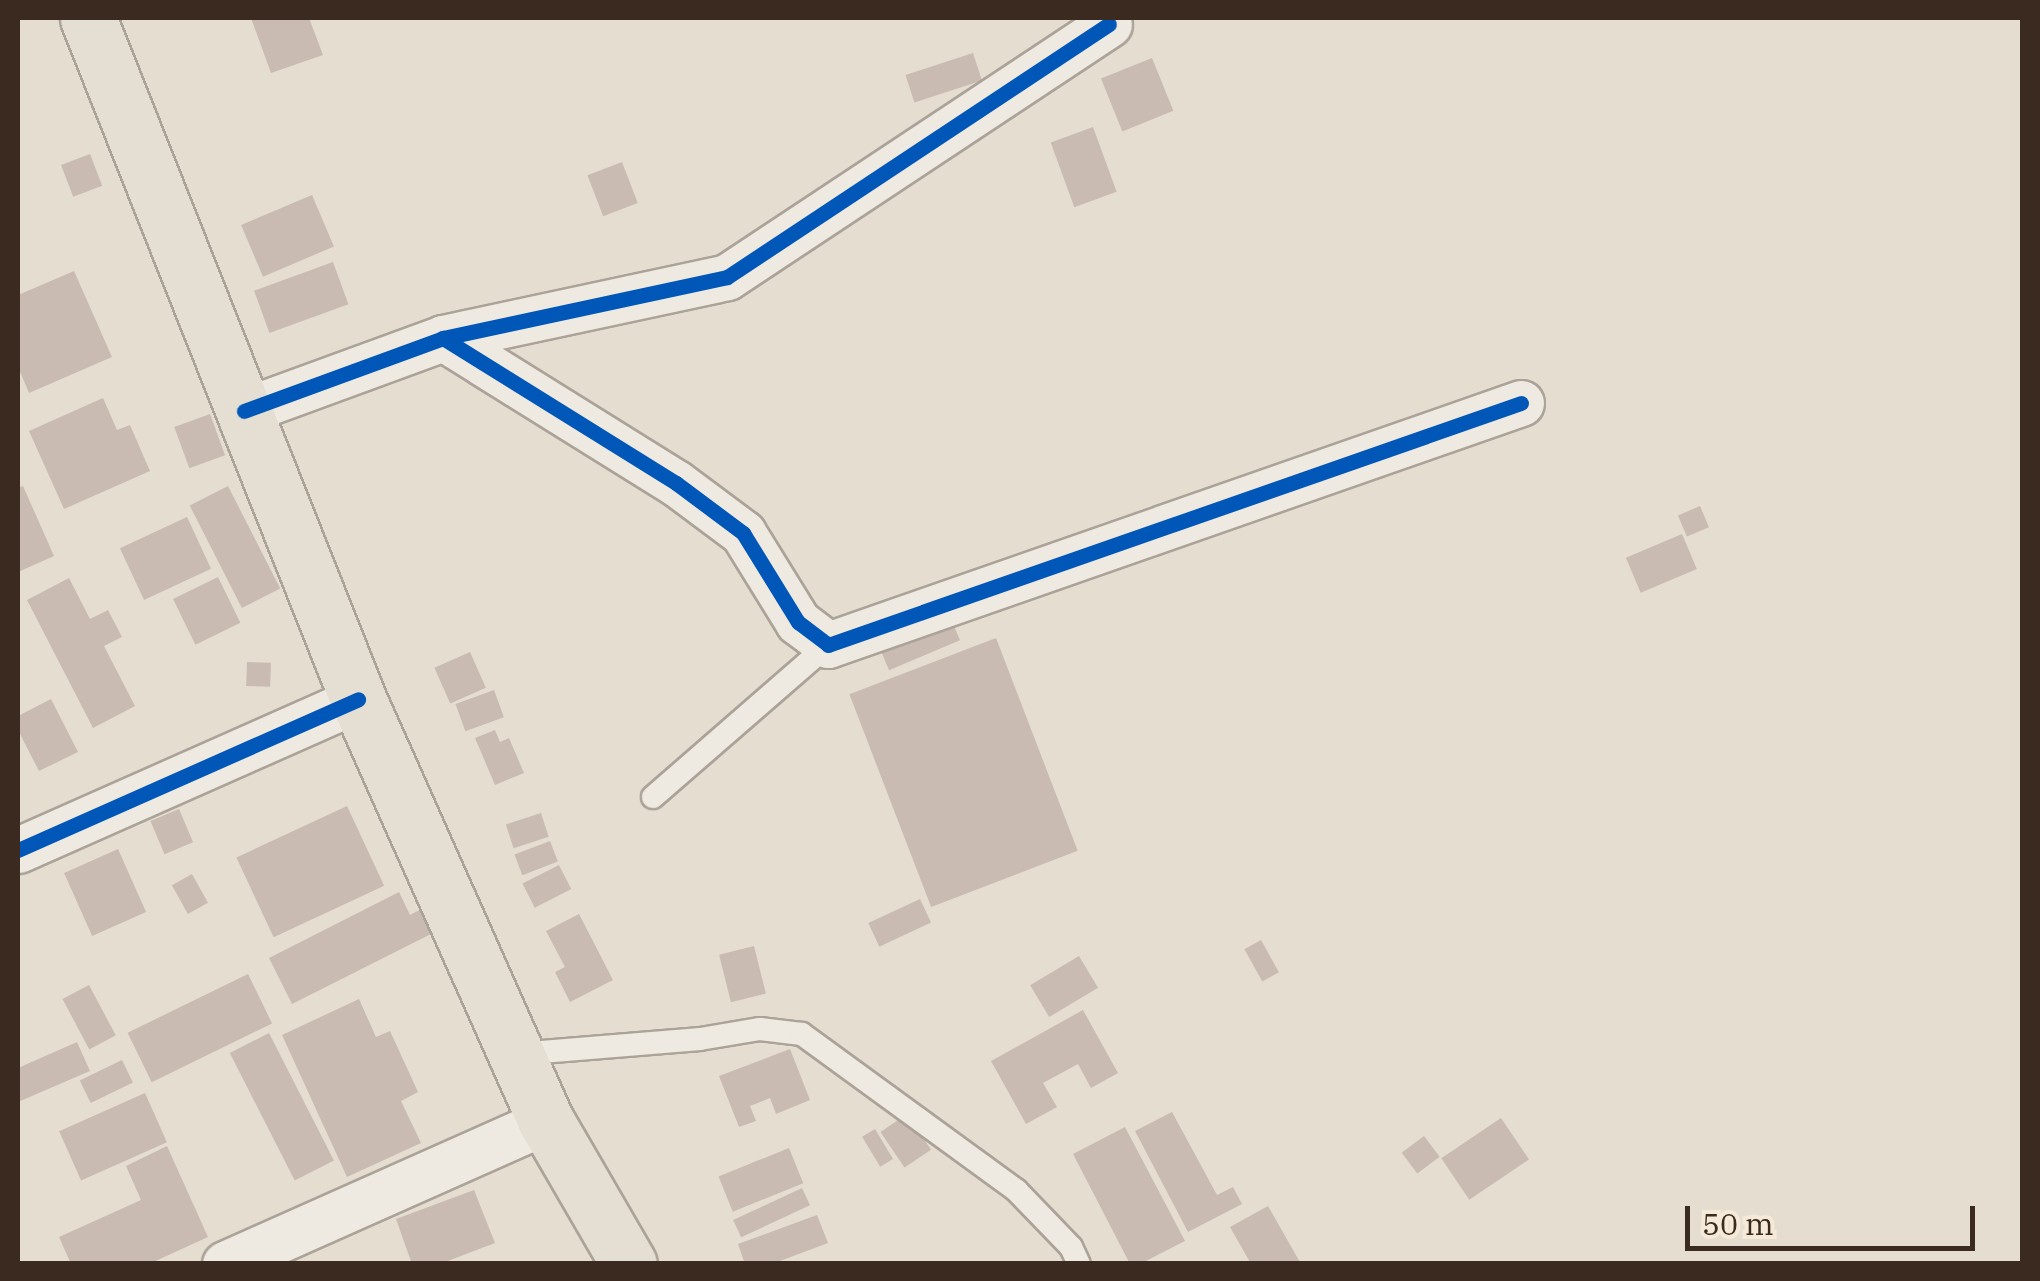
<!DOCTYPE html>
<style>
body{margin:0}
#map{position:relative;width:2040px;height:1281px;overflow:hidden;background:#e5ddd0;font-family:"IBM Plex Serif",serif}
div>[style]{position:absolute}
.building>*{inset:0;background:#c9bbb1;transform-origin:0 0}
.roads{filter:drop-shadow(2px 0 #aba298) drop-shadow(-2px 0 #aba298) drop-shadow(0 2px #aba298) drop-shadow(0 -2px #aba298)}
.service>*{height:22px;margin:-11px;padding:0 11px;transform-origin:11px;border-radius:11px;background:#eee9e1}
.minor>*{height:45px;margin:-22.5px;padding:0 22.5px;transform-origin:22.5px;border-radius:22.5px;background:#eee9e1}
.primary>*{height:55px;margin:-27.5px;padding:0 27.5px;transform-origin:27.5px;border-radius:27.5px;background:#e4ded3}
.cycleway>*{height:15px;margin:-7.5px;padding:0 7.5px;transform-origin:7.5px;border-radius:7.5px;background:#0057b8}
span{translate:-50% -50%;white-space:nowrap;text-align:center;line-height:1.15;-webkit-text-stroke:9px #f5e9d7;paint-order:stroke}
.frame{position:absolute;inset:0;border:20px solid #3a2a20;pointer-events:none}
.scale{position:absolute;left:1685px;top:1206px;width:290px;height:45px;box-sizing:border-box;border:5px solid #3a2a20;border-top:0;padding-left:12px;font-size:30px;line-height:35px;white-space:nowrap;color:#3a2a20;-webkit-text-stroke:8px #f5e9d7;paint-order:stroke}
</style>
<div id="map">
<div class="building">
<div style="clip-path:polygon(251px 18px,309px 18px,323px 55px,271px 73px)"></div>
<div style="left:973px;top:53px;width:29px;height:71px;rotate:72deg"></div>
<div style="left:1152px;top:58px;width:57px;height:55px;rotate:68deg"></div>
<div style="left:1093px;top:127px;width:69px;height:45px;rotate:70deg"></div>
<div style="left:90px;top:154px;width:34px;height:31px;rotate:69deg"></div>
<div style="left:622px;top:162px;width:44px;height:37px;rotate:69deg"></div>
<div style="left:312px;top:195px;width:56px;height:77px;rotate:67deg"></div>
<div style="left:333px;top:262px;width:45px;height:84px;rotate:70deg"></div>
<div style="clip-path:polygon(74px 271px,112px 357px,29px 393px,18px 367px,18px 295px)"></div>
<div style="clip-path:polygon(103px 398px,117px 430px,130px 425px,150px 471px,64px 509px,29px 431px)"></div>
<div style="left:210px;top:414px;width:44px;height:38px;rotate:70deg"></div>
<div style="clip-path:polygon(23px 486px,54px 556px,18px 572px,18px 488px)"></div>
<div style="left:228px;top:486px;width:115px;height:43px;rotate:63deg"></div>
<div style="left:1700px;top:506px;width:23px;height:24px;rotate:67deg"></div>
<div style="left:187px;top:517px;width:57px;height:74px;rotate:65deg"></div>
<div style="left:1682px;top:534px;width:38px;height:61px;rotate:67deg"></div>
<div style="left:218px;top:577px;width:51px;height:50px;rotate:64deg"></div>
<div style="clip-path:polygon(69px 578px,90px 619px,108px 610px,122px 637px,104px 646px,135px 706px,93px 728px,27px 600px)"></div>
<div style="left:951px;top:619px;width:23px;height:77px;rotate:67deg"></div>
<div style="left:996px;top:638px;width:228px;height:157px;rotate:69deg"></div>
<div style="left:470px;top:652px;width:39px;height:39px;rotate:66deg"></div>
<div style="left:247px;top:662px;width:24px;height:24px;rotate:2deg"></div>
<div style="left:494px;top:690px;width:29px;height:41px;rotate:70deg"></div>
<div style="clip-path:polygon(51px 699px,78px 752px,39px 771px,18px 730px,18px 716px)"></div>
<div style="clip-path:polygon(495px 730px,500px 742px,509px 738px,524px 773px,495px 785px,475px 738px)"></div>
<div style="left:347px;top:806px;width:88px;height:122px;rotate:65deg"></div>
<div style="left:179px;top:809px;width:36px;height:31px;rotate:67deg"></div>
<div style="left:541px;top:813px;width:25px;height:37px;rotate:72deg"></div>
<div style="left:550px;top:841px;width:22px;height:38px;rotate:69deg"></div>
<div style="left:118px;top:849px;width:69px;height:59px;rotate:66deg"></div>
<div style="left:559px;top:865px;width:27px;height:41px;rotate:63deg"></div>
<div style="left:192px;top:874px;width:33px;height:23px;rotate:61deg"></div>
<div style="clip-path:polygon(399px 892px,410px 915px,423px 908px,435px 932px,292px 1004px,269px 958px)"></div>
<div style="left:920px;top:899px;width:26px;height:57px;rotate:65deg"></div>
<div style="clip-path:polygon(579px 914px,613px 980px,570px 1002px,555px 972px,565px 967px,546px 931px)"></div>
<div style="left:1261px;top:940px;width:37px;height:19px;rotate:61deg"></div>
<div style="left:754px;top:946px;width:49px;height:36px;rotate:76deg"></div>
<div style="left:1079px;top:956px;width:37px;height:57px;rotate:59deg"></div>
<div style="left:248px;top:974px;width:55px;height:134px;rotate:64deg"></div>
<div style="left:89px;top:985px;width:57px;height:30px;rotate:62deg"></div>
<div style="clip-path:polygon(359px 999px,376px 1037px,390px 1031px,418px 1092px,401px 1101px,421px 1143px,347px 1177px,282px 1035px)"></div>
<div style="clip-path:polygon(1083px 1010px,1118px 1073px,1091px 1088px,1078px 1064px,1043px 1083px,1057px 1107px,1026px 1124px,991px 1061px)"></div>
<div style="left:269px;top:1033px;width:143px;height:44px;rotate:63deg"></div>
<div style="clip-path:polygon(77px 1042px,90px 1071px,18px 1102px,18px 1068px)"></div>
<div style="clip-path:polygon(790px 1049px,810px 1100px,776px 1114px,770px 1098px,750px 1106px,756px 1121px,739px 1127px,719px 1076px)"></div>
<div style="left:122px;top:1060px;width:25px;height:47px;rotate:64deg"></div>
<div style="left:145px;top:1093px;width:54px;height:94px;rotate:66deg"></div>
<div style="clip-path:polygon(1172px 1112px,1217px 1195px,1233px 1187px,1242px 1204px,1188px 1232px,1135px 1131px)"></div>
<div style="left:907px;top:1114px;width:43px;height:32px;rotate:56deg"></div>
<div style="left:1501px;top:1118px;width:50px;height:72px;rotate:56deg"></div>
<div style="clip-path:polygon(1125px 1127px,1185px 1241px,1140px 1264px,1130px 1264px,1073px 1154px)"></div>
<div style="left:875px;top:1129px;width:35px;height:15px;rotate:59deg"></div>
<div style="left:1424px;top:1136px;width:26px;height:28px;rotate:53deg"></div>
<div style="clip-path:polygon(167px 1146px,208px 1237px,149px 1264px,71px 1264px,59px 1237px,141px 1200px,126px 1166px)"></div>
<div style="left:789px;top:1148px;width:38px;height:76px;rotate:68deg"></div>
<div style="left:802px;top:1188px;width:19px;height:76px;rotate:65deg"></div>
<div style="clip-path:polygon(474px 1190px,495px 1243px,440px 1264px,412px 1264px,396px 1219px)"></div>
<div style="clip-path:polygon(1268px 1206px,1301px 1264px,1251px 1264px,1230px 1227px)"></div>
<div style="clip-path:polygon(817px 1215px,828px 1243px,772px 1264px,745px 1264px,738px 1244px)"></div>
</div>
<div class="roads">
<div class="service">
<div style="left:653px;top:797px;width:232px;rotate:-41deg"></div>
<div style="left:517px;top:1054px;width:184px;rotate:-4.7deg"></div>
<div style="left:700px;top:1039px;width:61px;rotate:-9.5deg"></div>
<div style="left:760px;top:1029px;width:42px;rotate:6.8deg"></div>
<div style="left:802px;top:1034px;width:265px;rotate:36.1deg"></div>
<div style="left:1016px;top:1190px;width:79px;rotate:46deg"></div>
<div style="left:1071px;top:1247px;width:19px;rotate:65deg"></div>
</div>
<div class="minor">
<div style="left:443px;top:338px;width:274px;rotate:31.9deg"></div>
<div style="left:676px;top:483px;width:84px;rotate:36.7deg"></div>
<div style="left:743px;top:533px;width:105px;rotate:58.3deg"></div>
<div style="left:798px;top:622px;width:38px;rotate:37deg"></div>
<div style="left:828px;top:645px;width:734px;rotate:-19.25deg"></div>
<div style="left:244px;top:411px;width:212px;rotate:-20.1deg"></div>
<div style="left:443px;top:338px;width:290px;rotate:-12.1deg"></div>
<div style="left:727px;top:277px;width:458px;rotate:-33.5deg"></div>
<div style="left:18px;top:850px;width:372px;rotate:-23.9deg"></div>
<div style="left:225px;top:1264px;width:351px;rotate:-24deg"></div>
</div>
<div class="primary">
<div style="left:88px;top:18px;width:733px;rotate:68.37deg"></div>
<div style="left:358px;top:699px;width:462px;rotate:66deg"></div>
<div style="left:546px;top:1121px;width:165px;rotate:59.9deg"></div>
</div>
</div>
<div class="cycleway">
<div style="left:443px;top:338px;width:274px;rotate:31.9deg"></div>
<div style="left:676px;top:483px;width:84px;rotate:36.7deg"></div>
<div style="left:743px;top:533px;width:105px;rotate:58.3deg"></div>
<div style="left:798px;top:622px;width:38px;rotate:37deg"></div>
<div style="left:828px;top:645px;width:734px;rotate:-19.25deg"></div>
<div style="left:244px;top:411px;width:212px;rotate:-20.1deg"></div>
<div style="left:443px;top:338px;width:290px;rotate:-12.1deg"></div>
<div style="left:727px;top:277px;width:458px;rotate:-33.5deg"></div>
<div style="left:18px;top:850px;width:372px;rotate:-23.9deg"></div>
</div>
<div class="frame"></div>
<div class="scale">50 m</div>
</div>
